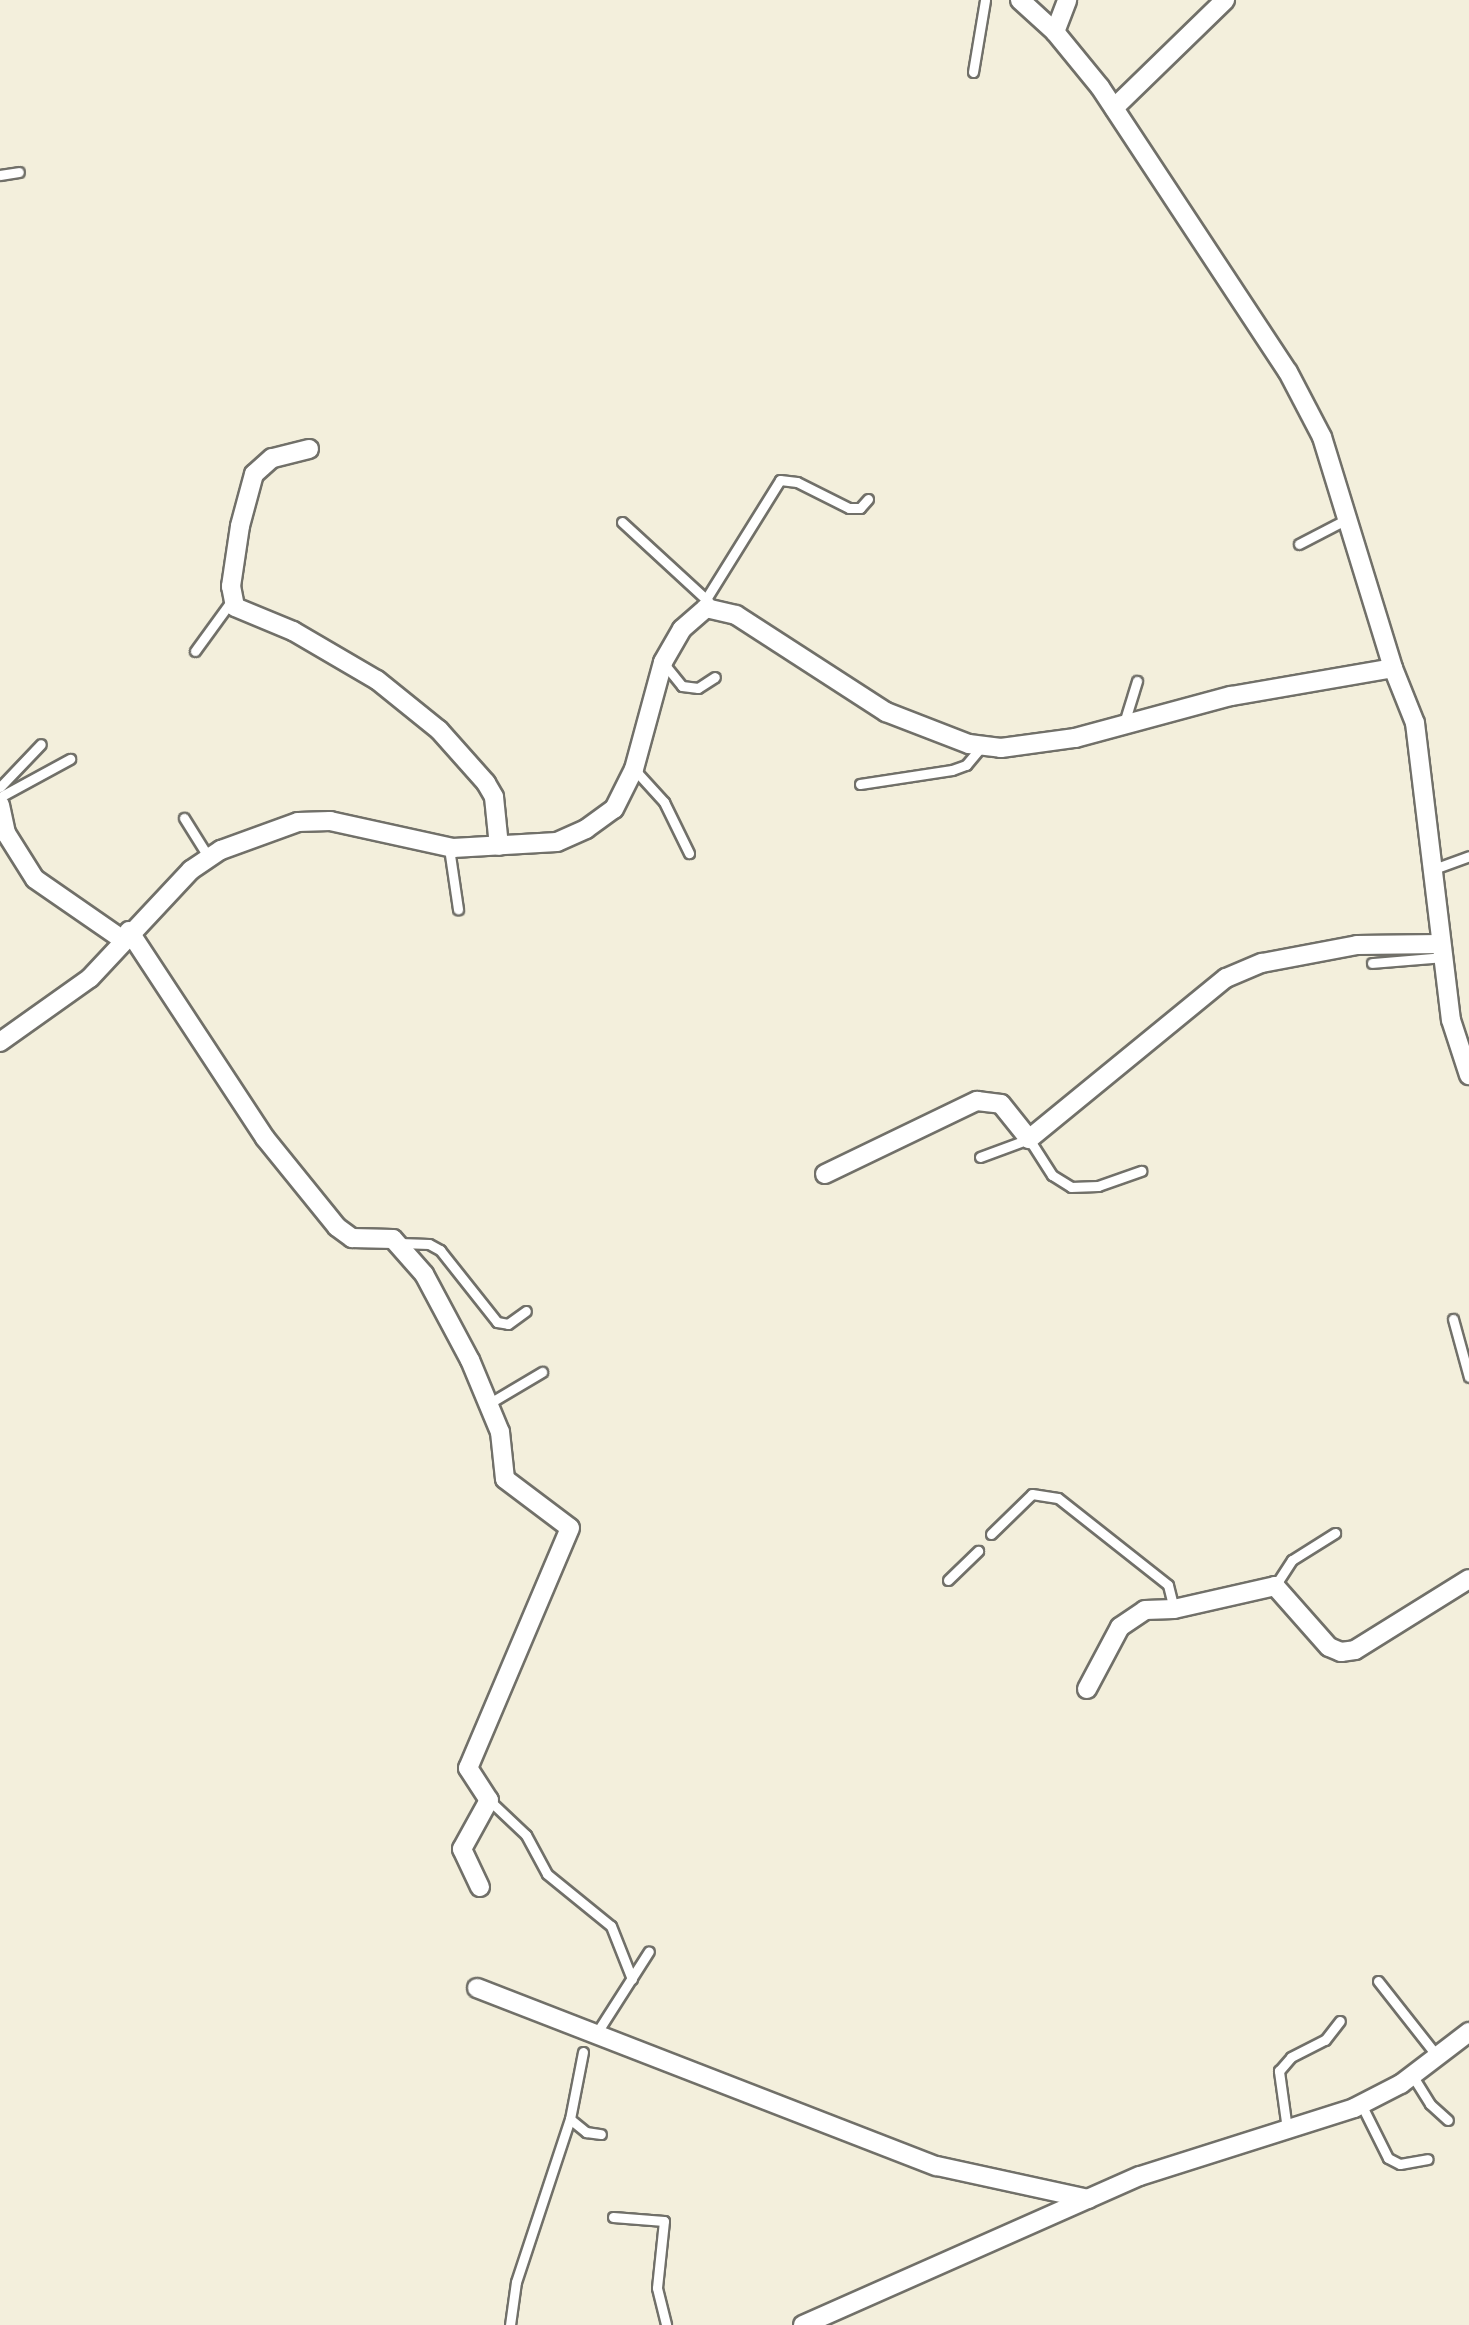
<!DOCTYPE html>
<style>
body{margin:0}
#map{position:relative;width:1469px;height:2325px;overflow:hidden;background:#f3efdc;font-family:"Patrick Hand",sans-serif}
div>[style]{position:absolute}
.roads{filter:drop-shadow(2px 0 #717069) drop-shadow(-2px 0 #717069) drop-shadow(0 2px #717069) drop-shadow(0 -2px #717069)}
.service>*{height:9px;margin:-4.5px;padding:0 4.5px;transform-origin:4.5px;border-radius:4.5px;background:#fff}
.minor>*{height:18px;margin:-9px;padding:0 9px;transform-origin:9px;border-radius:9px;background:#fff}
span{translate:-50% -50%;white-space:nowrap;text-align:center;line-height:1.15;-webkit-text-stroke:8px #fdfcf7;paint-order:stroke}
</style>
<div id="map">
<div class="roads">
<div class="service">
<div style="left:973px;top:72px;width:73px;rotate:-80.5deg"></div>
<div style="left:0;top:175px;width:19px;rotate:-9deg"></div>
<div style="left:622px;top:522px;width:118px;rotate:42.6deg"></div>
<div style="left:1299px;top:544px;width:54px;rotate:-27.5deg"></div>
<div style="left:706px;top:599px;width:140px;rotate:-58.1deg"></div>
<div style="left:780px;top:480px;width:17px;rotate:7deg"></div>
<div style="left:797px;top:482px;width:58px;rotate:26.6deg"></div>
<div style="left:849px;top:508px;width:11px"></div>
<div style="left:860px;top:508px;width:12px;rotate:-48deg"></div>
<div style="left:195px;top:651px;width:63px;rotate:-54deg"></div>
<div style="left:665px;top:665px;width:27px;rotate:51deg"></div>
<div style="left:682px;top:686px;width:16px;rotate:7deg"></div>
<div style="left:698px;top:688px;width:20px;rotate:-33deg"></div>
<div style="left:1124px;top:723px;width:44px;rotate:-72.8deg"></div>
<div style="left:634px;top:769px;width:45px;rotate:47.7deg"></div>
<div style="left:664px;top:802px;width:57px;rotate:63.9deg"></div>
<div style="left:860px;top:784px;width:93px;rotate:-8.7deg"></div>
<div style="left:952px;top:770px;width:15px;rotate:-20deg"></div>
<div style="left:966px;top:765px;width:25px;rotate:-50deg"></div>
<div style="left:0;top:787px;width:59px;rotate:-46.4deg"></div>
<div style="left:0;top:797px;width:80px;rotate:-28.5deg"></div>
<div style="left:184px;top:818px;width:47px;rotate:58deg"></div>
<div style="left:449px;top:848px;width:62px;rotate:81.6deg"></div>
<div style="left:1434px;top:869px;width:37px;rotate:-20deg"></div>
<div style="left:1372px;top:963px;width:71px;rotate:-4.8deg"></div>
<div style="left:980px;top:1157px;width:52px;rotate:-20.2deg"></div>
<div style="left:1029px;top:1139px;width:43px;rotate:57.4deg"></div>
<div style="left:1052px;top:1175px;width:22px;rotate:32deg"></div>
<div style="left:1071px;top:1187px;width:27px;rotate:-2deg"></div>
<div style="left:1098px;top:1186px;width:46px;rotate:-19.2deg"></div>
<div style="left:399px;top:1243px;width:30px;rotate:2deg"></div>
<div style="left:429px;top:1244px;width:13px;rotate:29deg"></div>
<div style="left:440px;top:1250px;width:92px;rotate:51.6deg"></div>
<div style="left:497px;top:1322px;width:11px;rotate:10deg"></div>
<div style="left:508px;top:1324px;width:22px;rotate:-36deg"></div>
<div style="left:1453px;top:1319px;width:60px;rotate:74.6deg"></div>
<div style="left:488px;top:1404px;width:63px;rotate:-30.7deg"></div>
<div style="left:991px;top:1534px;width:57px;rotate:-44.3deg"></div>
<div style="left:1032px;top:1494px;width:26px;rotate:9deg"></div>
<div style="left:1058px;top:1498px;width:140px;rotate:38.3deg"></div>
<div style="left:1168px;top:1585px;width:25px;rotate:76deg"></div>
<div style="left:948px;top:1580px;width:42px;rotate:-44deg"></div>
<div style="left:1275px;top:1586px;width:31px;rotate:-57deg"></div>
<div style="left:1292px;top:1560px;width:51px;rotate:-32.1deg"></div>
<div style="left:489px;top:1800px;width:51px;rotate:43.4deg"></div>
<div style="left:526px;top:1835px;width:44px;rotate:61.7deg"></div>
<div style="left:547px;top:1874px;width:82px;rotate:39.1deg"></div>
<div style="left:611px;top:1926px;width:57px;rotate:68.4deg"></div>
<div style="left:1378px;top:1981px;width:95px;rotate:51.8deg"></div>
<div style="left:596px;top:2034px;width:98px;rotate:-57.4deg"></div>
<div style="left:583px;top:2052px;width:68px;rotate:101deg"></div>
<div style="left:570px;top:2119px;width:21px;rotate:39deg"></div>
<div style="left:586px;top:2132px;width:15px;rotate:8deg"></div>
<div style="left:1412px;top:2075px;width:34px;rotate:58deg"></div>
<div style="left:1430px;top:2104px;width:24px;rotate:42deg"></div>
<div style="left:1361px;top:2104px;width:60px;rotate:63.4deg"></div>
<div style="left:1388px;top:2158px;width:13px;rotate:27deg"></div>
<div style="left:1400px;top:2164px;width:28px;rotate:-10deg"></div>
<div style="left:1287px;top:2129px;width:59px;rotate:-97.9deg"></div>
<div style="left:1279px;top:2071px;width:18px;rotate:-49deg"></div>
<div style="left:1291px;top:2057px;width:38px;rotate:-27deg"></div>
<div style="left:1325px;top:2040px;width:24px;rotate:-52deg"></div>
<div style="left:613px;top:2217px;width:51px;rotate:4.5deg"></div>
<div style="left:664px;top:2221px;width:67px;rotate:96deg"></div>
<div style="left:657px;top:2288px;width:38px;rotate:76deg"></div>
<div style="left:510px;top:2325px;width:43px;rotate:-82.1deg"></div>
<div style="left:516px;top:2282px;width:172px;rotate:-71.7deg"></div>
</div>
<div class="minor">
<div style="left:1020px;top:0;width:47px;rotate:42.4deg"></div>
<div style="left:1055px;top:32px;width:71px;rotate:50.7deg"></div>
<div style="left:1100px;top:87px;width:341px;rotate:56.6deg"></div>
<div style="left:1288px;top:372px;width:73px;rotate:62.4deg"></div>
<div style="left:1322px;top:437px;width:242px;rotate:72.9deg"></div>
<div style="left:1393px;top:668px;width:59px;rotate:68.2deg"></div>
<div style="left:1415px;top:723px;width:299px;rotate:83.1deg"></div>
<div style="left:1451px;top:1020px;width:58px;rotate:71.9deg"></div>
<div style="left:1055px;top:32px;width:34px;rotate:-69deg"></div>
<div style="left:1114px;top:108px;width:155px;rotate:-44.2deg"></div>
<div style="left:309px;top:449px;width:38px;rotate:166deg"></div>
<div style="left:272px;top:458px;width:24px;rotate:138deg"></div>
<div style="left:254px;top:474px;width:54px;rotate:105.1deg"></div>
<div style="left:240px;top:526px;width:61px;rotate:98.5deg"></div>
<div style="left:231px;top:586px;width:21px;rotate:79deg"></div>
<div style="left:235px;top:607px;width:63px;rotate:22.5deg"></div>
<div style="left:293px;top:631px;width:97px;rotate:30.3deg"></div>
<div style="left:377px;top:680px;width:80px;rotate:38.9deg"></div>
<div style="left:439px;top:730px;width:71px;rotate:48.4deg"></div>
<div style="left:486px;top:783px;width:16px;rotate:60deg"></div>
<div style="left:494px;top:797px;width:49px;rotate:84.2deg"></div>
<div style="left:0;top:805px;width:29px;rotate:78deg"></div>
<div style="left:6px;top:833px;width:54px;rotate:57.8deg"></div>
<div style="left:35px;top:879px;width:107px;rotate:34.7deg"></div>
<div style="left:129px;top:931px;width:248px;rotate:56.7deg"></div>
<div style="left:265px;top:1138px;width:114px;rotate:51deg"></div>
<div style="left:337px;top:1227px;width:19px;rotate:36deg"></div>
<div style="left:352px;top:1238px;width:41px;rotate:1.4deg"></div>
<div style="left:393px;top:1239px;width:47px;rotate:48.5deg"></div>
<div style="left:424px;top:1274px;width:98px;rotate:61.9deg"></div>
<div style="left:470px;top:1360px;width:78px;rotate:67.4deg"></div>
<div style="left:500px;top:1432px;width:47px;rotate:83.9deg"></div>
<div style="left:505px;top:1479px;width:81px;rotate:37deg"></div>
<div style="left:570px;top:1528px;width:261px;rotate:113deg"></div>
<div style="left:468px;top:1768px;width:38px;rotate:57deg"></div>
<div style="left:489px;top:1800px;width:56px;rotate:118.9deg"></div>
<div style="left:462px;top:1849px;width:42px;rotate:64.7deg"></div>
<div style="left:0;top:1042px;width:110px;rotate:-35.4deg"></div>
<div style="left:90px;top:978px;width:148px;rotate:-46.9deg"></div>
<div style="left:191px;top:870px;width:36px;rotate:-34deg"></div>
<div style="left:221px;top:850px;width:82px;rotate:-20deg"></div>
<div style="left:298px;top:822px;width:32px;rotate:-2deg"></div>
<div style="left:330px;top:821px;width:126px;rotate:12.4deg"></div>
<div style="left:453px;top:848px;width:104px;rotate:-3.3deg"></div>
<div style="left:557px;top:842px;width:32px;rotate:-24deg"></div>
<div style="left:586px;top:829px;width:34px;rotate:-36deg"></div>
<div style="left:614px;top:809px;width:45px;rotate:-63.4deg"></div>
<div style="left:634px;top:769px;width:111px;rotate:-74.8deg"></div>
<div style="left:663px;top:662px;width:38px;rotate:-60deg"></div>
<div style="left:682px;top:629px;width:32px;rotate:-41deg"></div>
<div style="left:706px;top:608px;width:31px;rotate:13deg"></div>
<div style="left:736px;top:615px;width:179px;rotate:32.9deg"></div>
<div style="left:886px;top:712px;width:89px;rotate:21.1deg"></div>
<div style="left:969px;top:744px;width:32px;rotate:7deg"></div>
<div style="left:1001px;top:748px;width:75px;rotate:-7.7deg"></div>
<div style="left:1075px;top:738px;width:162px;rotate:-15.1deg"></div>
<div style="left:1231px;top:696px;width:164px;rotate:-9.8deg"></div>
<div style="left:825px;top:1174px;width:169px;rotate:-25.7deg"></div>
<div style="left:977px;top:1101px;width:24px;rotate:7deg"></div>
<div style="left:1001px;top:1104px;width:45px;rotate:51.3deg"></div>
<div style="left:1029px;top:1139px;width:254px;rotate:-39.3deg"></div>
<div style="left:1226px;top:978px;width:39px;rotate:-23deg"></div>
<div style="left:1262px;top:963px;width:97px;rotate:-10.7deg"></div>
<div style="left:1357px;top:945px;width:84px;rotate:-0.7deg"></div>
<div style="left:1087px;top:1689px;width:70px;rotate:-62deg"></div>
<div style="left:1120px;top:1627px;width:30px;rotate:-34deg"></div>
<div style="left:1145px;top:1610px;width:29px;rotate:-2deg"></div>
<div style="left:1174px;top:1609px;width:104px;rotate:-12.8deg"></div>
<div style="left:1275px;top:1586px;width:81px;rotate:48.5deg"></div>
<div style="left:1329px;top:1647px;width:13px;rotate:23deg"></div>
<div style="left:1341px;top:1652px;width:14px;rotate:-8deg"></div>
<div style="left:1355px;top:1650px;width:134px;rotate:-31.9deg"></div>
<div style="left:477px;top:1988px;width:493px;rotate:21.2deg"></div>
<div style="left:937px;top:2166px;width:155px;rotate:12.3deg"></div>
<div style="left:803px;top:2325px;width:368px;rotate:-23.9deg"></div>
<div style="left:1140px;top:2176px;width:225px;rotate:-17.6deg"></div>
<div style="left:1354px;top:2108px;width:53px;rotate:-27.1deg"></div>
<div style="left:1401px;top:2084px;width:86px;rotate:-37.4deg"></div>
</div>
</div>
</div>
